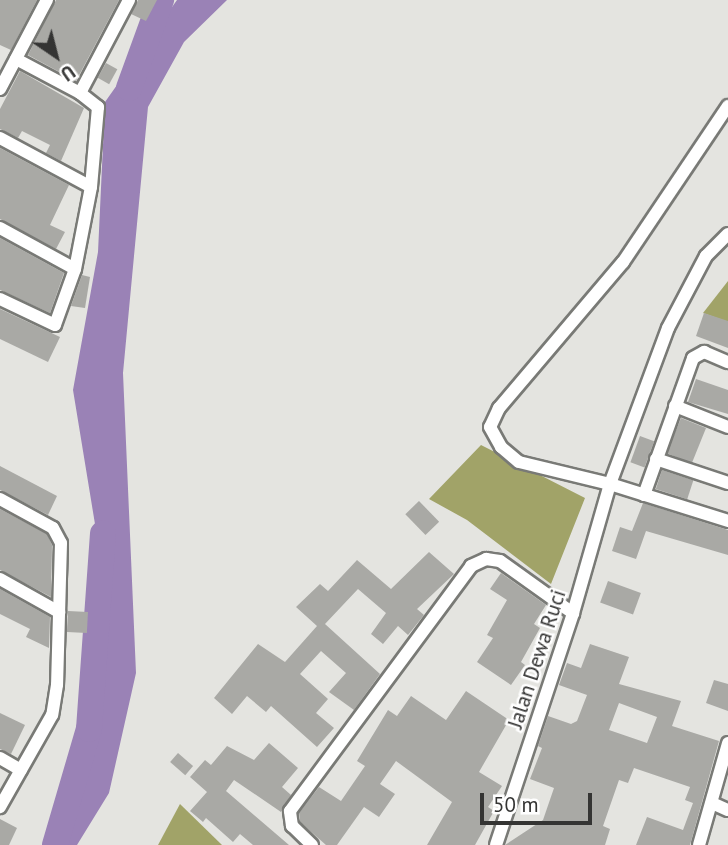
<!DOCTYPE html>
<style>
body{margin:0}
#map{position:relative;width:728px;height:845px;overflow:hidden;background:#e4e4e0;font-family:"PT Sans",sans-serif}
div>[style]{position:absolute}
.forest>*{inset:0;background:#a1a368}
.water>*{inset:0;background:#9a82b6}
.river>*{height:26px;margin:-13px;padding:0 13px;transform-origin:13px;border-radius:13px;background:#9a82b6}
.building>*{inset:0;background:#a9a9a5;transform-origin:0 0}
.roads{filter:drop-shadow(2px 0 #797a76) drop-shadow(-2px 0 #797a76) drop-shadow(0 2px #797a76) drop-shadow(0 -2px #797a76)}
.street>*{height:12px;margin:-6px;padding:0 6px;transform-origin:6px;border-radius:6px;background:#fff}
span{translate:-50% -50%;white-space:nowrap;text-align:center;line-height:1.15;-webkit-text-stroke:5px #fff;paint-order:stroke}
.street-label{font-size:21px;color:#343433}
.north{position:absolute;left:21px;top:21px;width:70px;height:70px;-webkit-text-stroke:5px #fff;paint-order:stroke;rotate:145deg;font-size:19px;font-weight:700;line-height:28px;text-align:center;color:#343433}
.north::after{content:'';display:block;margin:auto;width:24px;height:32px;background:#343433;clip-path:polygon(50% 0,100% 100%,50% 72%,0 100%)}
.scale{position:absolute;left:480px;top:793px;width:112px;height:32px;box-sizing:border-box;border:4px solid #343433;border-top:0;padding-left:9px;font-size:21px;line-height:24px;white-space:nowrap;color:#343433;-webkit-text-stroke:5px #fff;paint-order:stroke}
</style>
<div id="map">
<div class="forest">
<div style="clip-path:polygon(728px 281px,728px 322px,703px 313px)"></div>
<div style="clip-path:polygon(481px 445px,585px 498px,551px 584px,467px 520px,429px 499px)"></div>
<div style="clip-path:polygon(180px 804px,222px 845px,158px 845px)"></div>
</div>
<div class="water">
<div style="clip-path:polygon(177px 0,227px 0,184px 42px,148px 107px,123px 373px,136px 673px,109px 793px,77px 845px,48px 845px,71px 819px,100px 687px,104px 579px,73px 390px,98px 252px,105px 102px)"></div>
</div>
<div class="river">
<div style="left:129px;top:88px;width:94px;rotate:-70deg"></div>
<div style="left:55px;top:845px;width:121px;rotate:-73.7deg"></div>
<div style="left:89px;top:729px;width:196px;rotate:-85.9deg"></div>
</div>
<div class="building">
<div style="clip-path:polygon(0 0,37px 0,11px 50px,0 45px)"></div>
<div style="clip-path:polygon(56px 0,119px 0,76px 81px,28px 55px)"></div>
<div style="clip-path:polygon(138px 0,157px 0,146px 21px,131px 14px)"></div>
<div style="left:106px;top:63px;width:13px;height:17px;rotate:29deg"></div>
<div style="clip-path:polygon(20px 71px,84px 108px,61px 161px,46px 153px,50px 145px,22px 131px,18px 138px,0 129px,0 109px)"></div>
<div style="clip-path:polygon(0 148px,69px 185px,50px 225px,65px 232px,56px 249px,0 219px)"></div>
<div style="clip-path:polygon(0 238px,64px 273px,50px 313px,0 290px)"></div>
<div style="clip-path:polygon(82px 275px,90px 277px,85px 308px,71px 306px)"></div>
<div style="clip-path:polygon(0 309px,60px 337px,48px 362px,0 339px)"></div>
<div style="clip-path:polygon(704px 313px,728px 321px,728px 348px,696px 336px)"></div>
<div style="clip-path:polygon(696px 379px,728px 390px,728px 414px,688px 402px)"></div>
<div style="left:681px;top:418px;width:27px;height:38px;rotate:22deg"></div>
<div style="left:640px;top:436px;width:15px;height:28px;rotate:20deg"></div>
<div style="clip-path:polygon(0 466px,57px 496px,48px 515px,0 490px)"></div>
<div style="left:662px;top:470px;width:33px;height:20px;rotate:18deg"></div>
<div style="left:419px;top:501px;width:29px;height:19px;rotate:46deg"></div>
<div style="clip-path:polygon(643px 503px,728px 530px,728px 555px,646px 531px,636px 559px,612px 551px,620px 527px,632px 531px)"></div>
<div style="clip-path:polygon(0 509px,47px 534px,52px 545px,51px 597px,0 570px)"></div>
<div style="clip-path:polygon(429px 552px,454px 574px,417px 609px,424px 615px,408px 635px,398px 626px,383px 644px,371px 634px,386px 613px,358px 589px,325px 624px,380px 674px,354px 710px,329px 692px,346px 673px,321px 651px,300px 674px,328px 699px,316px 713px,334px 728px,317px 747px,271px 706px,266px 712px,247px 696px,232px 714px,214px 698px,258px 644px,285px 662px,317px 626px,296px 607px,320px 584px,328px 591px,357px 560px,391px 589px)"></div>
<div style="clip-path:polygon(501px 573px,546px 605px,534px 624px,540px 628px,521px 662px,525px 665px,511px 685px,477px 662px,493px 638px,487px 635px,507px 600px,490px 589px)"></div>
<div style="left:608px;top:581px;width:35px;height:23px;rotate:20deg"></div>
<div style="clip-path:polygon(0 589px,50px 617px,49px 648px,26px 637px,30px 629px,0 614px)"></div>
<div style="left:68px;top:611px;width:20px;height:21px;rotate:3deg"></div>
<div style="clip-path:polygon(evenodd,590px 644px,629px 657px,619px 684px,681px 701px,672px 726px,719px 741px,690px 845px,636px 845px,647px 817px,683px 830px,693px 803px,685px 800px,690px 787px,634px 768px,628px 783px,619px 780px,603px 826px,610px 829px,605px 845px,505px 845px,543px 820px,554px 788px,530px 779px,542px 748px,538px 746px,548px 716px,571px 724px,577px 721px,587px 695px,559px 685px,567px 663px,581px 668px,590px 644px,619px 703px,657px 717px,647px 743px,609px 730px,619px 703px)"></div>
<div style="clip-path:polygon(714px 680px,728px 684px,728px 711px,706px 703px)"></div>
<div style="clip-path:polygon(466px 691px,509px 720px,479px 772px,502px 786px,488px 807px,494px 811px,475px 845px,427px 845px,452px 802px,396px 761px,380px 784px,395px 794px,379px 817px,364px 807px,337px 845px,326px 845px,300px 822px,299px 813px,319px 787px,341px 801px,365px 766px,357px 761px,388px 710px,397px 716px,411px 696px,446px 720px)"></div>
<div style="clip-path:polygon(0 713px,25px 725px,11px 754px,0 749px)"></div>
<div style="clip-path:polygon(269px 743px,298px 768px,282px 787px,291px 795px,281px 812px,234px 780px,226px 791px,289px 845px,253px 845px,240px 834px,233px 842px,206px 818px,203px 822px,190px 811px,207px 792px,190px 777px,205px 760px,211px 765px,227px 746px,254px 760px)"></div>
<div style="left:178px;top:753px;width:20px;height:12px;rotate:41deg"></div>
<div style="clip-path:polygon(0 819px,17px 828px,9px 845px,0 845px)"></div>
</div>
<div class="roads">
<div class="street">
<div style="left:16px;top:59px;width:72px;rotate:28deg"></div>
<div style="left:80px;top:93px;width:105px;rotate:-62.2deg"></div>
<div style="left:0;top:89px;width:101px;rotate:-62.2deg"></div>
<div style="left:80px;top:93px;width:23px;rotate:38deg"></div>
<div style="left:98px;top:107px;width:80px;rotate:95deg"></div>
<div style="left:728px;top:106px;width:188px;rotate:123.9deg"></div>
<div style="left:623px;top:262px;width:192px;rotate:130.3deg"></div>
<div style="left:499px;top:408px;width:21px;rotate:115deg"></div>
<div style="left:490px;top:427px;width:23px;rotate:61deg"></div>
<div style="left:501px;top:447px;width:23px;rotate:40deg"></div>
<div style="left:519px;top:462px;width:94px;rotate:13.6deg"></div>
<div style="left:610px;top:484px;width:124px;rotate:17.4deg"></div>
<div style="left:0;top:138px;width:103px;rotate:28.3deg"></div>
<div style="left:91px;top:187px;width:84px;rotate:101deg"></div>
<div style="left:0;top:228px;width:85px;rotate:28.7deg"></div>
<div style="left:75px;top:269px;width:59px;rotate:109.7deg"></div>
<div style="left:55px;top:325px;width:61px;rotate:-154.7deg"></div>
<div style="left:675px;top:406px;width:57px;rotate:21.6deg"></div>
<div style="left:656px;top:459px;width:76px;rotate:18.4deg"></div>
<div style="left:644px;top:495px;width:145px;rotate:-70.3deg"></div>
<div style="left:693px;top:358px;width:13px;rotate:-29deg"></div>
<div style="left:704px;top:352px;width:26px;rotate:23deg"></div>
<div style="left:0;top:499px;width:60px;rotate:28.7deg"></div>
<div style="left:53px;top:528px;width:17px;rotate:62deg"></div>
<div style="left:61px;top:543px;width:142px;rotate:91.6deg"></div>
<div style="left:57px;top:685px;width:30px;rotate:99deg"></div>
<div style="left:52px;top:715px;width:106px;rotate:119.5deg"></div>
<div style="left:0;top:579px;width:68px;rotate:29.2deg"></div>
<div style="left:0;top:758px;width:24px;rotate:30deg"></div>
<div style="left:712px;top:803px;width:17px;rotate:24deg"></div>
<div style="left:312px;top:845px;width:28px;rotate:-136deg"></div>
<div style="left:292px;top:826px;width:15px;rotate:-98deg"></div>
<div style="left:290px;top:811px;width:305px;rotate:-53.5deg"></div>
<div style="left:471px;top:566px;width:17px;rotate:-25deg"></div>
<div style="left:486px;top:559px;width:14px;rotate:8deg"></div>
<div style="left:500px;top:561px;width:90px;rotate:35.5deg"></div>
<div style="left:496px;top:845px;width:244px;rotate:-71.6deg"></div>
<div style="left:573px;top:613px;width:134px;rotate:-74deg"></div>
<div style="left:610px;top:484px;width:166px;rotate:-69.6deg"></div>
<div style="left:668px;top:328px;width:81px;rotate:-62.2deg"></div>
<div style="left:706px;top:256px;width:31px;rotate:-45deg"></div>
<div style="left:699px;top:845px;width:106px;rotate:-74.1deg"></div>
</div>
</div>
<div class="street-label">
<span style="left:537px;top:659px;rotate:-72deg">Jalan Dewa Ruci</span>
</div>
<div class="north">U</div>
<div class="scale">50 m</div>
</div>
